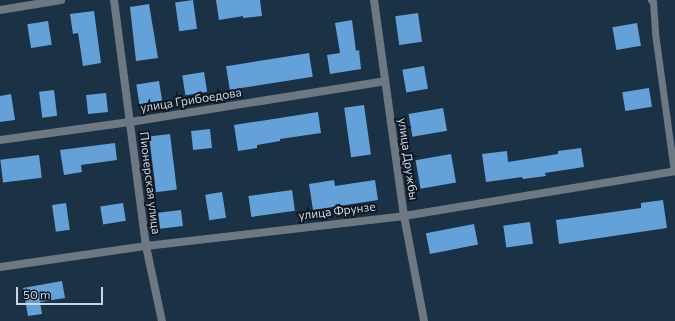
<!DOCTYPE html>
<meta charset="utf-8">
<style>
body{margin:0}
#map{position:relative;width:675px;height:321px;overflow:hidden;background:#1b3146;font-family:Commissioner,sans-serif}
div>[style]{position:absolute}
.building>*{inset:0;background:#65a1d9;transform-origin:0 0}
.service>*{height:7px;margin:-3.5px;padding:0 3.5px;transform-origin:3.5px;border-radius:3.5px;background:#6d7883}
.minor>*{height:8px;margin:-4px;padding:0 4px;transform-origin:4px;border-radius:4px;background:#6d7883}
span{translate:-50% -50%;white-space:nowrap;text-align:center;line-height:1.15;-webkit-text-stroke:4px #0f1822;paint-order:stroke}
.street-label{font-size:12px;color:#c8d5e2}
.scale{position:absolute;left:16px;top:287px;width:87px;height:18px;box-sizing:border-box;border:2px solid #c8d5e2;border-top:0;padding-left:5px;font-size:12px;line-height:14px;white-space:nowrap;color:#c8d5e2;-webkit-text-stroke:3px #0f1822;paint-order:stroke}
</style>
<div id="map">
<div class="building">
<div style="left:193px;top:0;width:29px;height:18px;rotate:82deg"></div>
<div style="clip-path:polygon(216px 0,260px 0,262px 16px,243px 18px,243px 16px,219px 20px)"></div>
<div style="clip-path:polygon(149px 4px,158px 58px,136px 61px,130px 7px)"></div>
<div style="clip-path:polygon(94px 11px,101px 63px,83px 66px,78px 33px,73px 34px,70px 14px)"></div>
<div style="left:418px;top:13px;width:29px;height:23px;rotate:82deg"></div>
<div style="clip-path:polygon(352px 20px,356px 51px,359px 50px,361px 69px,330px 74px,327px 55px,340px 53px,335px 23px)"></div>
<div style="left:48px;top:21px;width:24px;height:21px;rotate:81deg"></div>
<div style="left:637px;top:23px;width:23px;height:25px;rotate:80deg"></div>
<div style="left:309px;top:53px;width:24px;height:84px;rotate:81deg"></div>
<div style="left:424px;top:66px;width:23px;height:22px;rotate:80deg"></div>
<div style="left:204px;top:72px;width:20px;height:22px;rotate:81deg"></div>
<div style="left:159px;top:81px;width:20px;height:23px;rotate:81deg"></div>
<div style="left:649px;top:88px;width:19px;height:27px;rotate:81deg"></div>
<div style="left:54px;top:90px;width:26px;height:15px;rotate:83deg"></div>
<div style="left:106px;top:93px;width:19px;height:20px;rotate:84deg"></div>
<div style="clip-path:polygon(11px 94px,15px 120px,0 122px,0 96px)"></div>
<div style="left:364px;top:105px;width:50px;height:20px;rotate:82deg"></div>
<div style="left:443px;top:108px;width:23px;height:35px;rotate:80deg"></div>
<div style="clip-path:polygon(318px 112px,321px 133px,280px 139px,280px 141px,257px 145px,257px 148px,238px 151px,234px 125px)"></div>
<div style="left:210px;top:129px;width:19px;height:19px;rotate:84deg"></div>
<div style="left:170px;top:134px;width:56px;height:21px;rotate:83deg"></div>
<div style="clip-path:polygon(115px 143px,117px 160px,81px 165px,82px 172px,64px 175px,60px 150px)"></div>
<div style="clip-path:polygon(581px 148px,584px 167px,545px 173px,546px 176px,523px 179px,522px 177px,486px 182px,482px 154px,507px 151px,508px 162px,558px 154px,558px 151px)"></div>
<div style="left:451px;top:154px;width:29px;height:36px;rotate:80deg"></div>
<div style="left:39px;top:155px;width:23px;height:39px;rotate:83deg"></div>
<div style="clip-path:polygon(334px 180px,335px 186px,375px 180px,378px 200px,313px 210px,309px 184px)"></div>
<div style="left:292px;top:190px;width:21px;height:44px;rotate:82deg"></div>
<div style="left:222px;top:192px;width:26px;height:17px;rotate:81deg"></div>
<div style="clip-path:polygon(663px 200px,667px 228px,559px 244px,556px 220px,641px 208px,641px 203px)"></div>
<div style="left:66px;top:203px;width:27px;height:14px;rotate:82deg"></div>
<div style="left:123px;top:203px;width:18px;height:23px;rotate:81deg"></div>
<div style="left:181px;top:210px;width:16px;height:23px;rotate:83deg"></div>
<div style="left:530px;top:222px;width:22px;height:27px;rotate:82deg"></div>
<div style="left:474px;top:224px;width:21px;height:49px;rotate:79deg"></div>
<div style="clip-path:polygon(62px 281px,65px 298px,40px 302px,42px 314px,28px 316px,23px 288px)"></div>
</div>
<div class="service">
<div style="left:651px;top:0;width:3px;rotate:45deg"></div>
<div style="left:653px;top:2px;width:31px;rotate:86deg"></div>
<div style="left:655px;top:33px;width:139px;rotate:82.2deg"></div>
</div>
<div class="minor">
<div style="left:114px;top:0;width:248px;rotate:82.6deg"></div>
<div style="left:146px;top:246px;width:77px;rotate:78deg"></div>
<div style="left:374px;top:0;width:218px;rotate:82.1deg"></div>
<div style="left:404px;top:216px;width:107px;rotate:79.2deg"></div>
<div style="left:0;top:10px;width:62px;rotate:-9.3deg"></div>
<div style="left:0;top:140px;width:131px;rotate:-7.9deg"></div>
<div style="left:130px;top:122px;width:258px;rotate:-9.1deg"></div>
<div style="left:0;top:267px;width:148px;rotate:-8.2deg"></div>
<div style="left:146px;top:246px;width:260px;rotate:-6.6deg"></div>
<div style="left:404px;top:216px;width:275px;rotate:-9.4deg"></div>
</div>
<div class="street-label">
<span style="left:191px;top:100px;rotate:-9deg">улица Грибоедова</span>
<span style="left:408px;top:159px;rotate:82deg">улица Дружбы</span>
<span style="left:150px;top:183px;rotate:83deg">Пионерская улица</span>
<span style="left:337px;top:211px;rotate:-7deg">улица Фрунзе</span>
</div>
<div class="scale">50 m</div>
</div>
